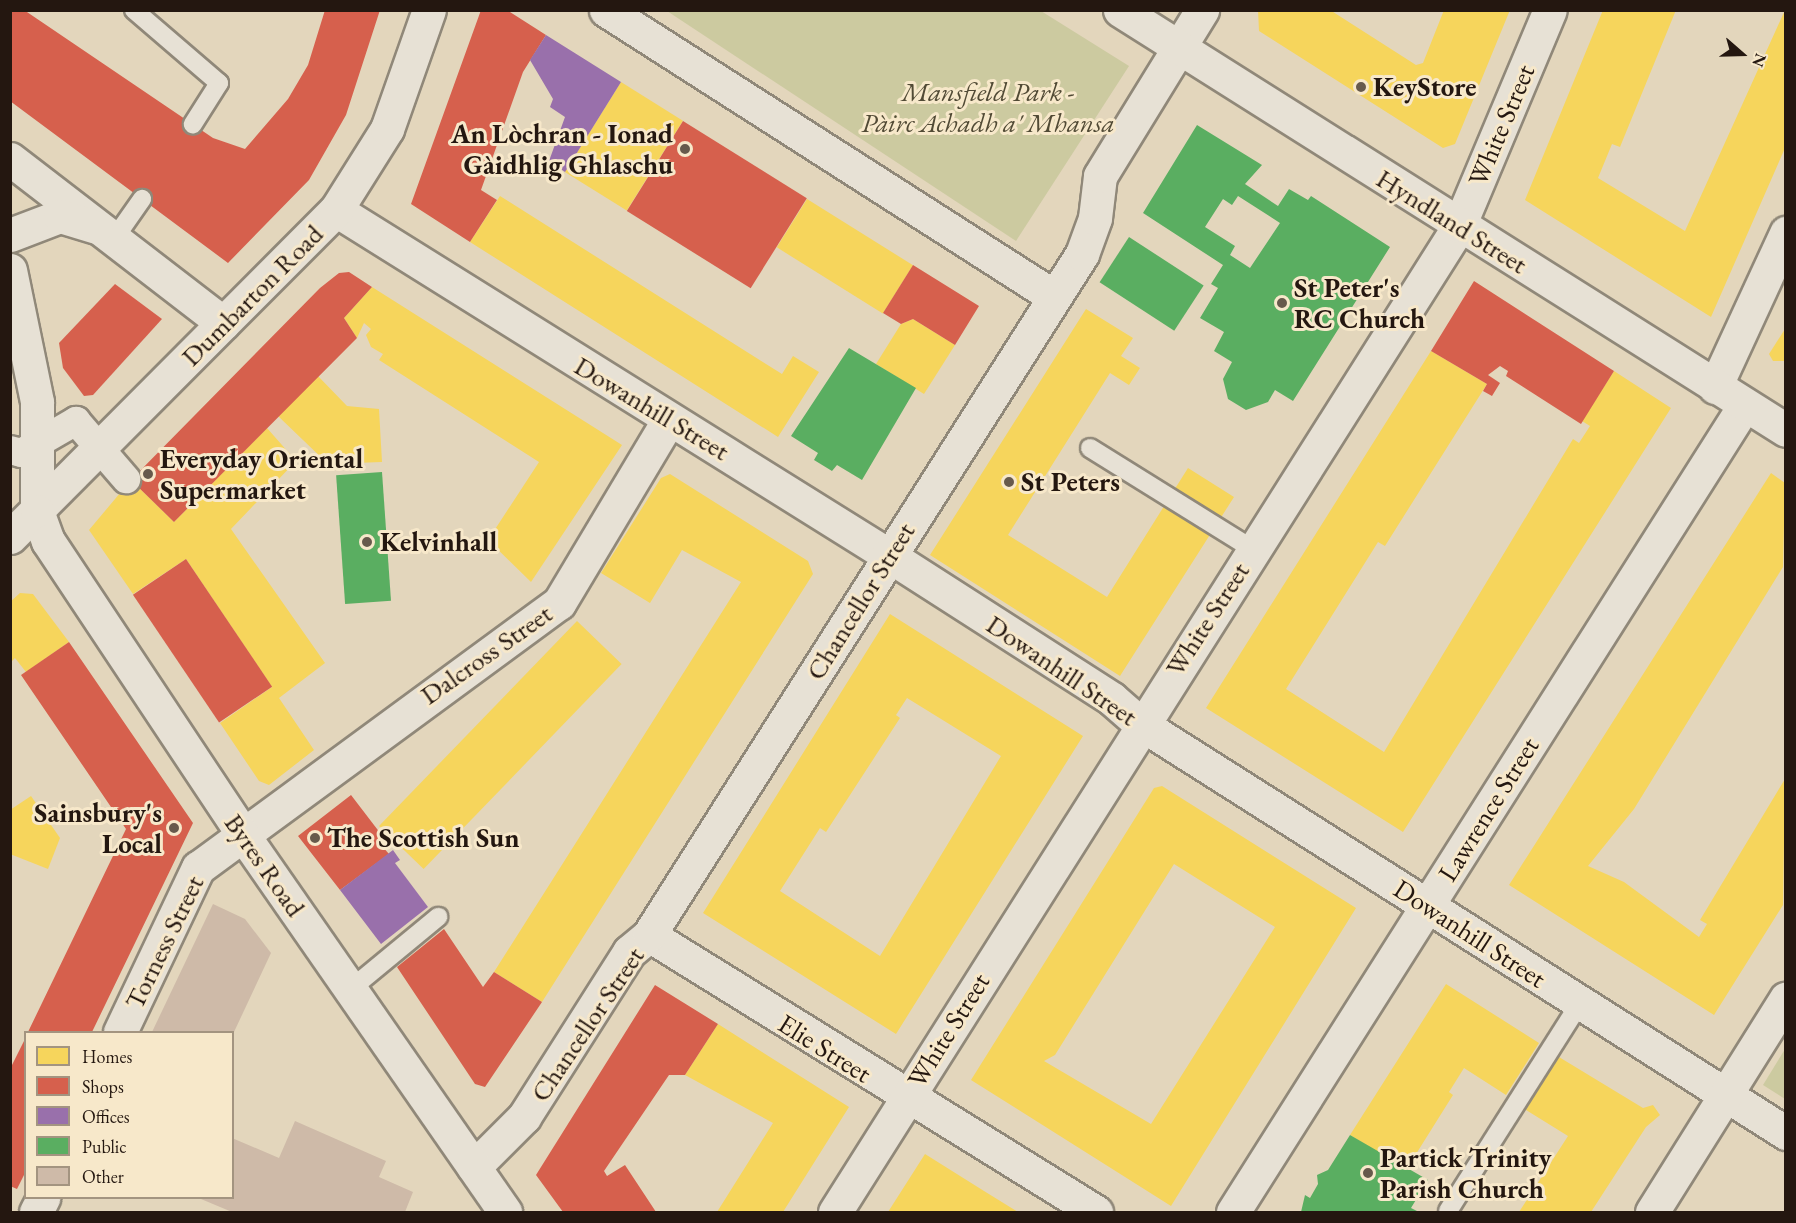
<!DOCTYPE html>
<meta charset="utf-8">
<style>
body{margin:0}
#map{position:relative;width:1796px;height:1223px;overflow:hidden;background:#e3d6bc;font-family:"EB Garamond",serif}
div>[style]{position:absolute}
.green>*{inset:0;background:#cccaa0}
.homes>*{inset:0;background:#f6d55c;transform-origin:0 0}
.shops>*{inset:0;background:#d6604d;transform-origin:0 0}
.offices>*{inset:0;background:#9970ab}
.public>*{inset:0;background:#5aae61;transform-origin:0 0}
.building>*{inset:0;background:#cebaa8}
.roads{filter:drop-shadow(2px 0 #908879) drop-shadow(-2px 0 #908879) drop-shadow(0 2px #908879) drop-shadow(0 -2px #908879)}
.service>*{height:18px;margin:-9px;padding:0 9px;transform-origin:9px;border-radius:9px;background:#e7e1d5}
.pedestrian>*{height:28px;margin:-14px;padding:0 14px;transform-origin:14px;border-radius:14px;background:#e7e1d5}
.minor>*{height:33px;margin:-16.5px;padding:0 16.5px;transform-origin:16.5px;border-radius:16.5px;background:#e7e1d5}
.tertiary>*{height:33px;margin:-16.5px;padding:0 16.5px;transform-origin:16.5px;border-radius:16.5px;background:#e7e1d5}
.secondary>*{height:33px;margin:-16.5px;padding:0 16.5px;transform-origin:16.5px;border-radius:16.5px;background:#e7e1d5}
.dots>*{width:16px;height:16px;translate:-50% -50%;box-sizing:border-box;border:3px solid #f7e8ca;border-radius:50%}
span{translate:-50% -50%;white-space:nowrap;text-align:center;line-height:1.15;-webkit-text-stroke:6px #f7e8ca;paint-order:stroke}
.poi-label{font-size:27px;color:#241710;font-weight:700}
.left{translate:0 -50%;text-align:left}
.right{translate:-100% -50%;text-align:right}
.park-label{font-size:27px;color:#514a35;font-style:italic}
.street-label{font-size:27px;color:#241710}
.frame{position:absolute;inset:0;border:12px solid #241710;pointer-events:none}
.legend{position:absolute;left:24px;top:1031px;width:210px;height:168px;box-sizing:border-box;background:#f7e8ca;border:2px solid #a39480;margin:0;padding:8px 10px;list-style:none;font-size:18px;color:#241710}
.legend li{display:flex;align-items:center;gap:12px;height:30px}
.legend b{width:30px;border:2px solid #a39480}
.north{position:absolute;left:1712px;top:24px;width:60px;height:60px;-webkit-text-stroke:4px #f7e8ca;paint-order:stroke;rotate:110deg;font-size:16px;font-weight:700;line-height:24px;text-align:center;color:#241710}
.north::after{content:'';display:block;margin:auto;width:21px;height:27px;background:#241710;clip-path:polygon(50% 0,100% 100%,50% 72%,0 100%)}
</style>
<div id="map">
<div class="green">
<div style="clip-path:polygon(667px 11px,1041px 11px,1129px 66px,1016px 241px)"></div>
<div style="clip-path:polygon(1785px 1049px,1785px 1099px,1763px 1085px)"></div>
</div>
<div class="homes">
<div style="clip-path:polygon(1258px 10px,1330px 10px,1416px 65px,1423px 63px,1444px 10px,1510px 10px,1455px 144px,1443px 148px,1259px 31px)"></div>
<div style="clip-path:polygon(1603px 10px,1676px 10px,1620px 147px,1612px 144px,1598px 178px,1685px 231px,1785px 10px,1785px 148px,1711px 317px,1525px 200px)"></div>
<div style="left:621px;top:82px;width:73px;height:106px;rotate:32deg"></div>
<div style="clip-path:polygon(500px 196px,782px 374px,793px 356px,819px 372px,778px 437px,470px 242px)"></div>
<div style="left:807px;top:199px;width:125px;height:57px;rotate:32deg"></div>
<div style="clip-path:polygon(372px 287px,622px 445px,531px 582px,488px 540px,539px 462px,379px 360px,383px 354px,371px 347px,366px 335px,371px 329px,364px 323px,357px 338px,344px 318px)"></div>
<div style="clip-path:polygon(1086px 309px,1133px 338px,1121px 356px,1140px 368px,1129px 385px,1110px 373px,1008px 535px,1107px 597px,1188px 468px,1234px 497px,1120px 676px,930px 555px)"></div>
<div style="clip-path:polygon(913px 319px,955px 345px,924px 394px,876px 364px,901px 324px)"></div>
<div style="clip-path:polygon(1785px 329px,1785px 361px,1773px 361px,1769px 354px)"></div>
<div style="clip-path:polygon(1431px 351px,1487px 384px,1385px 546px,1378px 542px,1286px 689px,1384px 752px,1573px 439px,1579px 443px,1590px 426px,1582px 421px,1614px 371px,1671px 408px,1403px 832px,1206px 708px)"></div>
<div style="clip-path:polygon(317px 375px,347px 406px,379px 409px,382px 462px,328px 464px,278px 416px)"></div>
<div style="clip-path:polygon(267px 428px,296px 461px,231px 529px,325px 663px,279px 698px,314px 750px,269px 785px,259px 781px,220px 723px,272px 687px,186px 559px,133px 594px,89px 530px,131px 480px,174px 522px)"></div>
<div style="clip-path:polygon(1771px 473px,1785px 483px,1783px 567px,1634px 809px,1588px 866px,1624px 882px,1699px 937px,1707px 924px,1700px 920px,1785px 779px,1783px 905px,1714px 1015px,1509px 885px)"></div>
<div style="clip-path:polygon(670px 474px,808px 561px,813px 574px,542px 1002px,494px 972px,741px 582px,682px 550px,650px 603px,601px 573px,661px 478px)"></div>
<div style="clip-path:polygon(20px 593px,33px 594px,69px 642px,26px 672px,15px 658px,10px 663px,10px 602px)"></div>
<div style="clip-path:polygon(evenodd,890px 614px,1083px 736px,896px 1034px,703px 913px,890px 614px,907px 698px,1001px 756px,880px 956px,780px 891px,820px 828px,826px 832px,900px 718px,896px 715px,907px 698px)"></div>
<div style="left:577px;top:621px;width:62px;height:285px;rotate:44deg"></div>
<div style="clip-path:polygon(evenodd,1162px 786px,1356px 908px,1171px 1206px,971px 1080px,1154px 788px,1162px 786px,1174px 864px,1275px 927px,1151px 1124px,1044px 1061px,1055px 1055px,1174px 864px)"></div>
<div style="clip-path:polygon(31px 796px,60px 838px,48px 869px,10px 854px,10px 810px)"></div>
<div style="clip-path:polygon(1446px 984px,1539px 1043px,1506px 1095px,1464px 1068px,1449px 1092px,1453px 1095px,1406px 1170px,1350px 1135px)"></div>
<div style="clip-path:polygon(718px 1024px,849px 1107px,783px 1212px,717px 1212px,773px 1123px,685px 1075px)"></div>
<div style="clip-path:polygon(1554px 1054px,1643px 1108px,1653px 1105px,1660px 1115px,1646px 1127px,1591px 1212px,1519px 1212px,1568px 1136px,1521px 1107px)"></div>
<div style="clip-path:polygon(925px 1154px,984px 1191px,1018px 1212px,888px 1212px)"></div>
</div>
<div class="shops">
<div style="clip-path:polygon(10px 10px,24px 10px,213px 138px,245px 149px,288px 99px,308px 65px,325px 10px,380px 10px,346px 115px,309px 180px,228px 263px,10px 101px)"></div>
<div style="clip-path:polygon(481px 10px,507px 10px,546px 35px,523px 72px,481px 190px,497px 200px,470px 242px,411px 204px)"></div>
<div style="left:683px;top:121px;width:146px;height:106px;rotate:32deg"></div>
<div style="clip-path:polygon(913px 265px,979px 306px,955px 345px,913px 319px,901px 324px,883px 313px)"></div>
<div style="clip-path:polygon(349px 272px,372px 287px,344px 318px,357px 338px,174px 522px,131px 480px,320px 288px,339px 273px)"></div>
<div style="clip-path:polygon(1474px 281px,1614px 371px,1581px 424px,1506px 376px,1508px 371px,1500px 366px,1488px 375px,1500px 383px,1492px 396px,1483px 391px,1487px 384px,1431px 351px)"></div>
<div style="clip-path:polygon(115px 284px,162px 319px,93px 395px,84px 396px,63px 368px,59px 343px)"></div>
<div style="left:186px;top:559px;width:154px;height:64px;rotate:56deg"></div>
<div style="clip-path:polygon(69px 642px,193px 823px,92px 1032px,28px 1032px,126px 829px,21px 675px)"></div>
<div style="clip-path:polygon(351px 795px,387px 842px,382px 846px,389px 854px,340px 890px,298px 836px)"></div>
<div style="clip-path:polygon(444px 929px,483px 987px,494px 972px,542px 1002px,485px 1087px,475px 1084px,397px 967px)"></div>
<div style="clip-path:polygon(655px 985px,718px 1024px,685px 1075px,669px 1075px,604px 1171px,607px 1176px,625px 1165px,656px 1212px,563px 1212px,536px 1175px)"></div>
<div style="clip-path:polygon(26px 1037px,26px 1171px,17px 1189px,10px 1186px,10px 1069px)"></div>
</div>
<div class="offices">
<div style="clip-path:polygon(546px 35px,621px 82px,565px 172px,549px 161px,565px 117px,550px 107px,553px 99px,530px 60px)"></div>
<div style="clip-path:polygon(393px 850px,400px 860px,395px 863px,428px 907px,381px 944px,340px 890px)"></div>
</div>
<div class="public">
<div style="clip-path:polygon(evenodd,1197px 125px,1262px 165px,1245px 184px,1278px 206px,1289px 189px,1308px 200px,1311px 196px,1390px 247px,1293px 401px,1275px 390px,1268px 402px,1246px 410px,1228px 399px,1223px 379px,1232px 362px,1214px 351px,1224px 332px,1200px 318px,1218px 288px,1211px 284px,1223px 265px,1143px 213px,1197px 125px,1238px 196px,1280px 223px,1250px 268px,1230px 255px,1235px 246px,1205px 227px,1223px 199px,1232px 205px,1238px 196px)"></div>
<div style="left:1129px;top:237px;width:89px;height:54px;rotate:33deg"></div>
<div style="clip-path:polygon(849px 348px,916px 388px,862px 480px,837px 465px,832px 471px,814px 460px,818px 453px,791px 436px)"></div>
<div style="left:382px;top:472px;width:129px;height:46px;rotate:86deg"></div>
<div style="clip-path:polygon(1350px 1135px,1428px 1180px,1411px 1208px,1419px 1212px,1301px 1212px,1305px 1195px,1310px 1198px,1318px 1184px,1317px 1175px,1328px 1170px)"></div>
</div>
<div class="building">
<div style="clip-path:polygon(213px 904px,245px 919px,271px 953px,234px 1032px,152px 1032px)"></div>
<div style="clip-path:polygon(295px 1121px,386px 1161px,379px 1177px,413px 1192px,405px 1212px,232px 1212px,201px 1199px,232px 1198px,232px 1138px,279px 1158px)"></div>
</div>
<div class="roads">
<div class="service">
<div style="left:134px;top:10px;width:112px;rotate:40.7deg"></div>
<div style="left:219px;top:83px;width:49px;rotate:122.4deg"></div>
<div style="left:114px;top:239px;width:49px;rotate:-55deg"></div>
<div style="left:1090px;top:448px;width:191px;rotate:31.9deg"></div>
<div style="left:352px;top:988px;width:112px;rotate:-39.5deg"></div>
<div style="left:1448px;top:1211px;width:246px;rotate:-57.6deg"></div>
</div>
<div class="pedestrian">
<div style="left:10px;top:450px;width:11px;rotate:15deg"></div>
<div style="left:21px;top:453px;width:64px;rotate:-30.2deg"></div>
<div style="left:76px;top:421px;width:77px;rotate:49.2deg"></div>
</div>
<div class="minor">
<div style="left:606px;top:10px;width:531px;rotate:32.61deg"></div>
<div style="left:10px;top:159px;width:269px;rotate:37.6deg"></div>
<div style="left:336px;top:210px;width:651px;rotate:32.01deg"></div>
<div style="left:888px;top:555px;width:266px;rotate:32.7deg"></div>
<div style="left:1112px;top:699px;width:38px;rotate:41deg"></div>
<div style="left:1141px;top:724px;width:764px;rotate:32.38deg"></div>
<div style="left:10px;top:235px;width:53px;rotate:-20.8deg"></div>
<div style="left:60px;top:216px;width:37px;rotate:17deg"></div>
<div style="left:1715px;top:387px;width:170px;rotate:-65.2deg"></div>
<div style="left:649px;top:935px;width:526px;rotate:31.79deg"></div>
<div style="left:120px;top:1032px;width:182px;rotate:-64.6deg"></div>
<div style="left:198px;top:868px;width:448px;rotate:-36.3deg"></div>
<div style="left:559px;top:603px;width:214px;rotate:-59.1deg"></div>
<div style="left:474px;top:1167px;width:71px;rotate:-45deg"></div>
<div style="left:524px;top:1117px;width:196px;rotate:-57.5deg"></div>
<div style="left:629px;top:952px;width:26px;rotate:-40deg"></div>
<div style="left:649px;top:935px;width:807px;rotate:-57.55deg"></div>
<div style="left:1082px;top:254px;width:38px;rotate:-70deg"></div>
<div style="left:1095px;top:218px;width:42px;rotate:-83.2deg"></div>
<div style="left:1100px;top:176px;width:195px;rotate:-58.4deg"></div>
<div style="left:36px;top:1212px;width:16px;rotate:-63deg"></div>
<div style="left:835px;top:1212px;width:1167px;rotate:-57.67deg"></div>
<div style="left:1459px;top:226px;width:234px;rotate:-67.2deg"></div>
<div style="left:1233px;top:1212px;width:954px;rotate:-57.63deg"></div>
<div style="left:1652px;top:1212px;width:252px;rotate:-57.9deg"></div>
</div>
<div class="tertiary">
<div style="left:1120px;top:10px;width:787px;rotate:32.24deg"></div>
<div style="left:10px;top:537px;width:462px;rotate:-45.1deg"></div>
<div style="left:336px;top:210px;width:96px;rotate:-57.8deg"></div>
<div style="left:387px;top:129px;width:126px;rotate:-70.6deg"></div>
</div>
<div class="secondary">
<div style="left:10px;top:270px;width:135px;rotate:78.4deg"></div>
<div style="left:37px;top:402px;width:109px;rotate:90deg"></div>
<div style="left:37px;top:511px;width:32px;rotate:70deg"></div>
<div style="left:48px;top:541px;width:349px;rotate:56.4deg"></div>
<div style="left:241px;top:832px;width:463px;rotate:55.2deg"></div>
</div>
</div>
<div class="dots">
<div style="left:1361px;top:87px;background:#675a4c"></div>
<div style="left:685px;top:149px;background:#675a4c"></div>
<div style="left:1282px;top:303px;background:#675a4c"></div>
<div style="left:148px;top:474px;background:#675a4c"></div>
<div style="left:1009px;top:482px;background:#675a4c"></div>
<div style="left:367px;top:542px;background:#675a4c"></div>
<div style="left:174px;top:828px;background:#675a4c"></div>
<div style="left:315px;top:838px;background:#675a4c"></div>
<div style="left:1368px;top:1173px;background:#675a4c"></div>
</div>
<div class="poi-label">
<span class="left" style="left:1373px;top:87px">KeyStore</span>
<span class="right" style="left:673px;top:149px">An Lòchran - Ionad<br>Gàidhlig Ghlaschu</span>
<span class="left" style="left:1294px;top:303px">St Peter's<br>RC Church</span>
<span class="left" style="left:160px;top:474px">Everyday Oriental<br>Supermarket</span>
<span class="left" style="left:1021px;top:482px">St Peters</span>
<span class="left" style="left:380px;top:542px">Kelvinhall</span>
<span class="right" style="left:162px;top:828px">Sainsbury's<br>Local</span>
<span class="left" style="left:327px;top:838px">The Scottish Sun</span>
<span class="left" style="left:1380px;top:1173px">Partick Trinity<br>Parish Church</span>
</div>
<div class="park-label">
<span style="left:988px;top:107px">Mansfield Park -<br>Pàirc Achadh a' Mhansa</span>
</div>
<div class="street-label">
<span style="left:1501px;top:125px;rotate:-67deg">White Street</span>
<span style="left:1452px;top:221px;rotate:32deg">Hyndland Street</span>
<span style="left:252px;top:295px;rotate:-45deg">Dumbarton Road</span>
<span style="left:652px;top:408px;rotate:31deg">Dowanhill Street</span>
<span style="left:860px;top:601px;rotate:-58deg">Chancellor Street</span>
<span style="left:1207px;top:619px;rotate:-57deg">White Street</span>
<span style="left:486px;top:654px;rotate:-35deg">Dalcross Street</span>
<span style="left:1062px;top:670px;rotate:34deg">Dowanhill Street</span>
<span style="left:1488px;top:809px;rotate:-58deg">Lawrence Street</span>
<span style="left:265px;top:865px;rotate:55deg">Byres Road</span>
<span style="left:1470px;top:933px;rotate:33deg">Dowanhill Street</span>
<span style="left:164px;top:942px;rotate:-64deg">Torness Street</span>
<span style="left:587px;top:1024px;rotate:-56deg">Chancellor Street</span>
<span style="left:948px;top:1030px;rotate:-58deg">White Street</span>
<span style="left:825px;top:1048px;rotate:32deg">Elie Street</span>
</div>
<div class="frame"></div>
<ul class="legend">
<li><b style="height:16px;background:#f6d55c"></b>Homes</li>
<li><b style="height:16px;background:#d6604d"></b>Shops</li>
<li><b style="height:16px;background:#9970ab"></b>Offices</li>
<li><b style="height:16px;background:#5aae61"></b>Public</li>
<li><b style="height:16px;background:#cebaa8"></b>Other</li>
</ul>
<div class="north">N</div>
</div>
